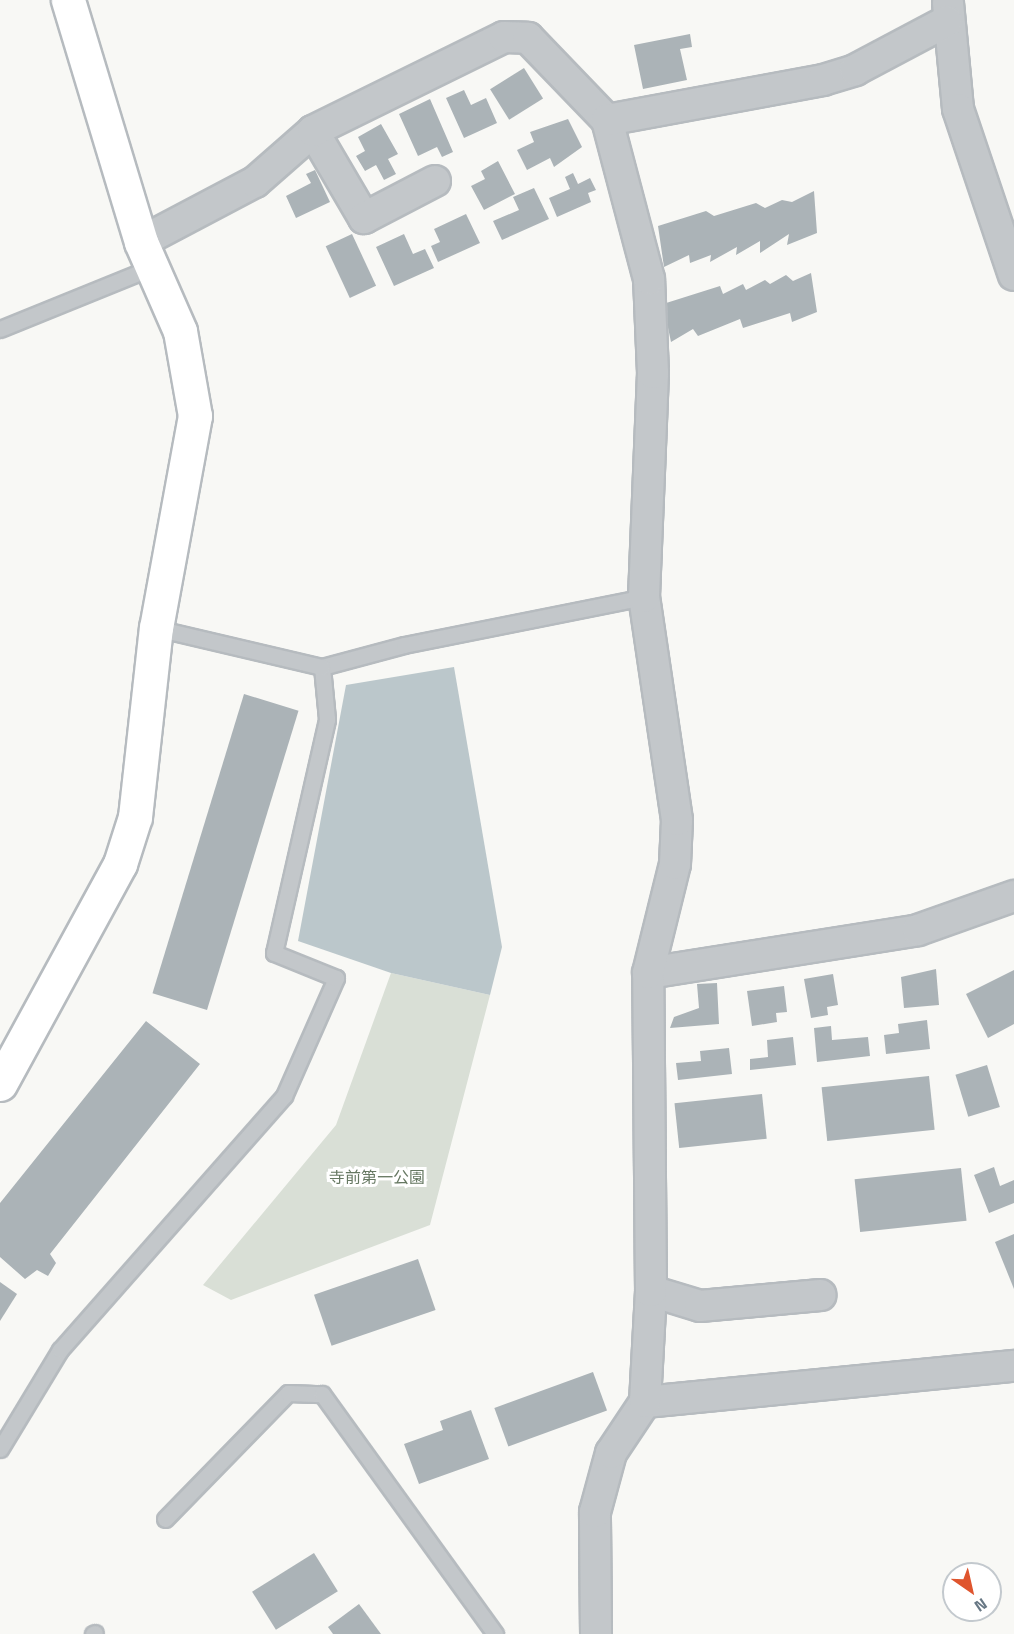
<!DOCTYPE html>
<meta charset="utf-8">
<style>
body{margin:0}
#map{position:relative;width:1014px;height:1634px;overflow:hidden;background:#f8f8f5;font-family:"Titillium Web","Noto Sans JP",sans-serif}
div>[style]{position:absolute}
.green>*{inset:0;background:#d9dfd6}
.water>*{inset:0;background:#bbc7cb}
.building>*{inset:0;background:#abb3b7;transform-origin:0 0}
.roads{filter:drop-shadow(2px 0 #b6bbbf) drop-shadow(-2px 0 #b6bbbf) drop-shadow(0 2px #b6bbbf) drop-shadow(0 -2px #b6bbbf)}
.lane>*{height:15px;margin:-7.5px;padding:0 7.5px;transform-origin:7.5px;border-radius:7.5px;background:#c3c7ca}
.street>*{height:30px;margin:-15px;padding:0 15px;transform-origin:15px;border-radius:15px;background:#c3c7ca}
.secondary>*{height:33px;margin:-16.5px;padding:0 16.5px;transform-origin:16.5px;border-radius:16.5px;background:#fff}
span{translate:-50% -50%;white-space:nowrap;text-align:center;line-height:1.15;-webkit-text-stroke:6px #fff;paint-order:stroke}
.park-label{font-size:16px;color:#667862}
.north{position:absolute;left:942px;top:1562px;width:60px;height:60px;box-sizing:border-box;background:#fff;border:2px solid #c3c9ce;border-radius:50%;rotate:146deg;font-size:16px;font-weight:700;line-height:24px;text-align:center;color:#687885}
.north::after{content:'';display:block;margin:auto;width:21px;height:27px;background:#df552e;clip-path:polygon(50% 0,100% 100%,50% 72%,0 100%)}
</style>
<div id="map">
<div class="green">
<div style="clip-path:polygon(391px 973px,490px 995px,430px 1225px,231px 1300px,203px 1285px,336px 1125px)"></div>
</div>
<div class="water">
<div style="clip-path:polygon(454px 667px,502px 947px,490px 995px,391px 973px,298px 941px,346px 685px)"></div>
</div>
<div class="building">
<div style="clip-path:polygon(690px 34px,692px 47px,680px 49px,687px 80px,643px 89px,634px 45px)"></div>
<div style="left:524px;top:68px;width:36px;height:40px;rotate:58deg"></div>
<div style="clip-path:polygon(464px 90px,471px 105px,486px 98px,497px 123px,464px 138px,446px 98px)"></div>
<div style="clip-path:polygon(430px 99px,453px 152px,442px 157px,437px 147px,418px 156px,399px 114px)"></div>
<div style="clip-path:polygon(568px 119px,582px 147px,554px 167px,550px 158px,527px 170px,517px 150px,534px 142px,530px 132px)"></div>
<div style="clip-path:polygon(381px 124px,398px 154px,388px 159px,396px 174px,384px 180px,376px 165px,365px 171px,356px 156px,365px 151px,358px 137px)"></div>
<div style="clip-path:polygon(498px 161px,515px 194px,484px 210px,471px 186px,485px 179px,481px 171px)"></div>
<div style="clip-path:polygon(315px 170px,330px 202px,296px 218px,286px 196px,311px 183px,306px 174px)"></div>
<div style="clip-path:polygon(573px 173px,578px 184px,590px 178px,596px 190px,588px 193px,591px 202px,557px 217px,549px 198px,570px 189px,565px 177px)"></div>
<div style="clip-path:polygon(534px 188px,549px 219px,502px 240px,493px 221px,519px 210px,513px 197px)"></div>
<div style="clip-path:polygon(814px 191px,817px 233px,787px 245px,789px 234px,760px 253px,760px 241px,736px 255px,737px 247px,710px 262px,711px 255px,690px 263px,689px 255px,664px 267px,658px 226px,706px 211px,714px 216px,756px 203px,765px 208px,782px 200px,792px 202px)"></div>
<div style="clip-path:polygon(466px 214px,480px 243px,438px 262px,431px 246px,440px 242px,434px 229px)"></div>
<div style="left:352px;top:234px;width:57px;height:29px;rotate:65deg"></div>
<div style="clip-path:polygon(404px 234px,413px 254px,425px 249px,434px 268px,394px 286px,376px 247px)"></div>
<div style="clip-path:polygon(811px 273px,817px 312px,792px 322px,790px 313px,743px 328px,740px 319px,698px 336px,693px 329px,671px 342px,663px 304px,720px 286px,723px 294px,743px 284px,746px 290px,765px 280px,770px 284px,786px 275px,793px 281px)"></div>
<div style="left:244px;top:694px;width:57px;height:313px;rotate:17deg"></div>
<div style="clip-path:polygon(936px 969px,939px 1005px,904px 1008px,901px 977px)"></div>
<div style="clip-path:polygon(1014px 970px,1014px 1024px,988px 1038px,966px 994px)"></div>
<div style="clip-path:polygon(833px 974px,838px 1005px,827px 1007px,828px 1015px,811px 1018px,804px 979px)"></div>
<div style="clip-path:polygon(717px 983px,719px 1024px,670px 1028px,674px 1017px,699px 1008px,697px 984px)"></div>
<div style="clip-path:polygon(784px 986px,787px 1012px,776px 1013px,777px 1022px,752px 1026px,747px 991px)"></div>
<div style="clip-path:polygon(927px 1020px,930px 1049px,886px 1054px,884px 1035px,899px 1033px,898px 1024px)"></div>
<div style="clip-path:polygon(146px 1021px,200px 1064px,50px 1254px,56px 1263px,48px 1276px,37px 1270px,25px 1279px,0 1257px,0 1203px)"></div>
<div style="clip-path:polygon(831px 1026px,832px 1040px,868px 1037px,870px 1056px,817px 1062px,814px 1028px)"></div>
<div style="clip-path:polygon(793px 1037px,796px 1065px,750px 1070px,750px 1059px,768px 1057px,767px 1040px)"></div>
<div style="clip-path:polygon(729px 1048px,732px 1074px,678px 1080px,676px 1063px,701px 1061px,700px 1051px)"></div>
<div style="left:987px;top:1065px;width:44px;height:33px;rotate:73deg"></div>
<div style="left:929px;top:1076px;width:54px;height:108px;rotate:84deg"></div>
<div style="left:762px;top:1094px;width:45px;height:88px;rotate:84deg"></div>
<div style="clip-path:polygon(994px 1167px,1000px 1186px,1014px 1180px,1014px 1203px,989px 1213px,974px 1175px)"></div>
<div style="left:961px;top:1168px;width:53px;height:107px;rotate:84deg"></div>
<div style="clip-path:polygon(1014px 1234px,1014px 1289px,995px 1242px)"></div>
<div style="left:418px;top:1259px;width:54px;height:110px;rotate:71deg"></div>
<div style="clip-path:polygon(0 1282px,17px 1294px,0 1321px)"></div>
<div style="left:593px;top:1372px;width:41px;height:105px;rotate:70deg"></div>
<div style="clip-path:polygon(471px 1410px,489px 1459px,419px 1484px,404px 1444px,443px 1430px,440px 1421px)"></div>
<div style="left:314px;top:1553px;width:45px;height:73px;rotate:58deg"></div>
<div style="clip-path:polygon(359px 1604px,381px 1634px,333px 1634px,328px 1627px)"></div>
</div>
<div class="roads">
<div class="lane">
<div style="left:0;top:329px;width:165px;rotate:-22.1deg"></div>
<div style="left:322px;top:667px;width:85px;rotate:-15deg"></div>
<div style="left:404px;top:645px;width:245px;rotate:-11.3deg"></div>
<div style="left:0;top:1449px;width:116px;rotate:-58.8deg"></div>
<div style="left:60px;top:1350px;width:339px;rotate:-48.6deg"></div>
<div style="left:284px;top:1096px;width:129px;rotate:-66.2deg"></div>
<div style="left:336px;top:978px;width:67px;rotate:-158deg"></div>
<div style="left:274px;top:953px;width:240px;rotate:-77.2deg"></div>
<div style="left:327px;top:719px;width:52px;rotate:-95.5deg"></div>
<div style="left:322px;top:667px;width:171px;rotate:-166.8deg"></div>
<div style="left:165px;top:1519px;width:176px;rotate:-45.7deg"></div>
<div style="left:288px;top:1393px;width:34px;rotate:2deg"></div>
<div style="left:322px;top:1394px;width:296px;rotate:54.2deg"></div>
<div style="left:93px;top:1634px;width:2px;rotate:-27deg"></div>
</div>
<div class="street">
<div style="left:948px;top:3px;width:106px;rotate:84.6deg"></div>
<div style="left:958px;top:109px;width:175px;rotate:71.4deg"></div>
<div style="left:313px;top:131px;width:101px;rotate:59.6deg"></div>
<div style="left:364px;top:218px;width:80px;rotate:-27.5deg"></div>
<div style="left:141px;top:242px;width:129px;rotate:-27.8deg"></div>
<div style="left:255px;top:182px;width:77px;rotate:-41.3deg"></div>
<div style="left:313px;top:131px;width:213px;rotate:-26.2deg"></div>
<div style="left:504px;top:37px;width:24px;rotate:2deg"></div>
<div style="left:528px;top:38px;width:114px;rotate:46.1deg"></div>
<div style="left:648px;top:973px;width:273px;rotate:-9deg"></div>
<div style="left:918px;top:930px;width:102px;rotate:-19.5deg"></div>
<div style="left:651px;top:1291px;width:51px;rotate:17deg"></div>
<div style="left:700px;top:1306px;width:121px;rotate:-5.2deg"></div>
<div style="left:645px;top:1402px;width:371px;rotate:-5.6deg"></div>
<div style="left:596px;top:1634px;width:122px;rotate:-90.5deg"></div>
<div style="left:595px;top:1512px;width:61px;rotate:-74.8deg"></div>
<div style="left:611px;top:1453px;width:61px;rotate:-56.3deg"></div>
<div style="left:645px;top:1402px;width:111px;rotate:-86.9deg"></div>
<div style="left:651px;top:1291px;width:318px;rotate:-90.5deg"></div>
<div style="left:648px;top:973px;width:112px;rotate:-76.1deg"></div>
<div style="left:675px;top:864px;width:44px;rotate:-87.4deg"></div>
<div style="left:677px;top:820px;width:225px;rotate:-98.4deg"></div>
<div style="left:644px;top:597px;width:224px;rotate:-87.7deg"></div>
<div style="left:653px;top:373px;width:94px;rotate:-92.4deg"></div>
<div style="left:649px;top:279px;width:164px;rotate:-104.8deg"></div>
<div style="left:607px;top:120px;width:220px;rotate:-10.5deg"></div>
<div style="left:823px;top:80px;width:34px;rotate:-17deg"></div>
<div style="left:855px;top:70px;width:104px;rotate:-28deg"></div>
</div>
<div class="secondary">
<div style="left:0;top:1084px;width:251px;rotate:-61.4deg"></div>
<div style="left:120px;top:864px;width:49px;rotate:-72.3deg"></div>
<div style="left:135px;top:817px;width:190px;rotate:-83.7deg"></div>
<div style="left:156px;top:628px;width:216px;rotate:-79.6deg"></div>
<div style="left:195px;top:416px;width:86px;rotate:-100deg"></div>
<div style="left:180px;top:331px;width:97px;rotate:-113.7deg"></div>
<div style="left:141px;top:242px;width:253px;rotate:-106.8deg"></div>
</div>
</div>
<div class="park-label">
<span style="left:377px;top:1177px">寺前第一公園</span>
</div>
<div class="north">N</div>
</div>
